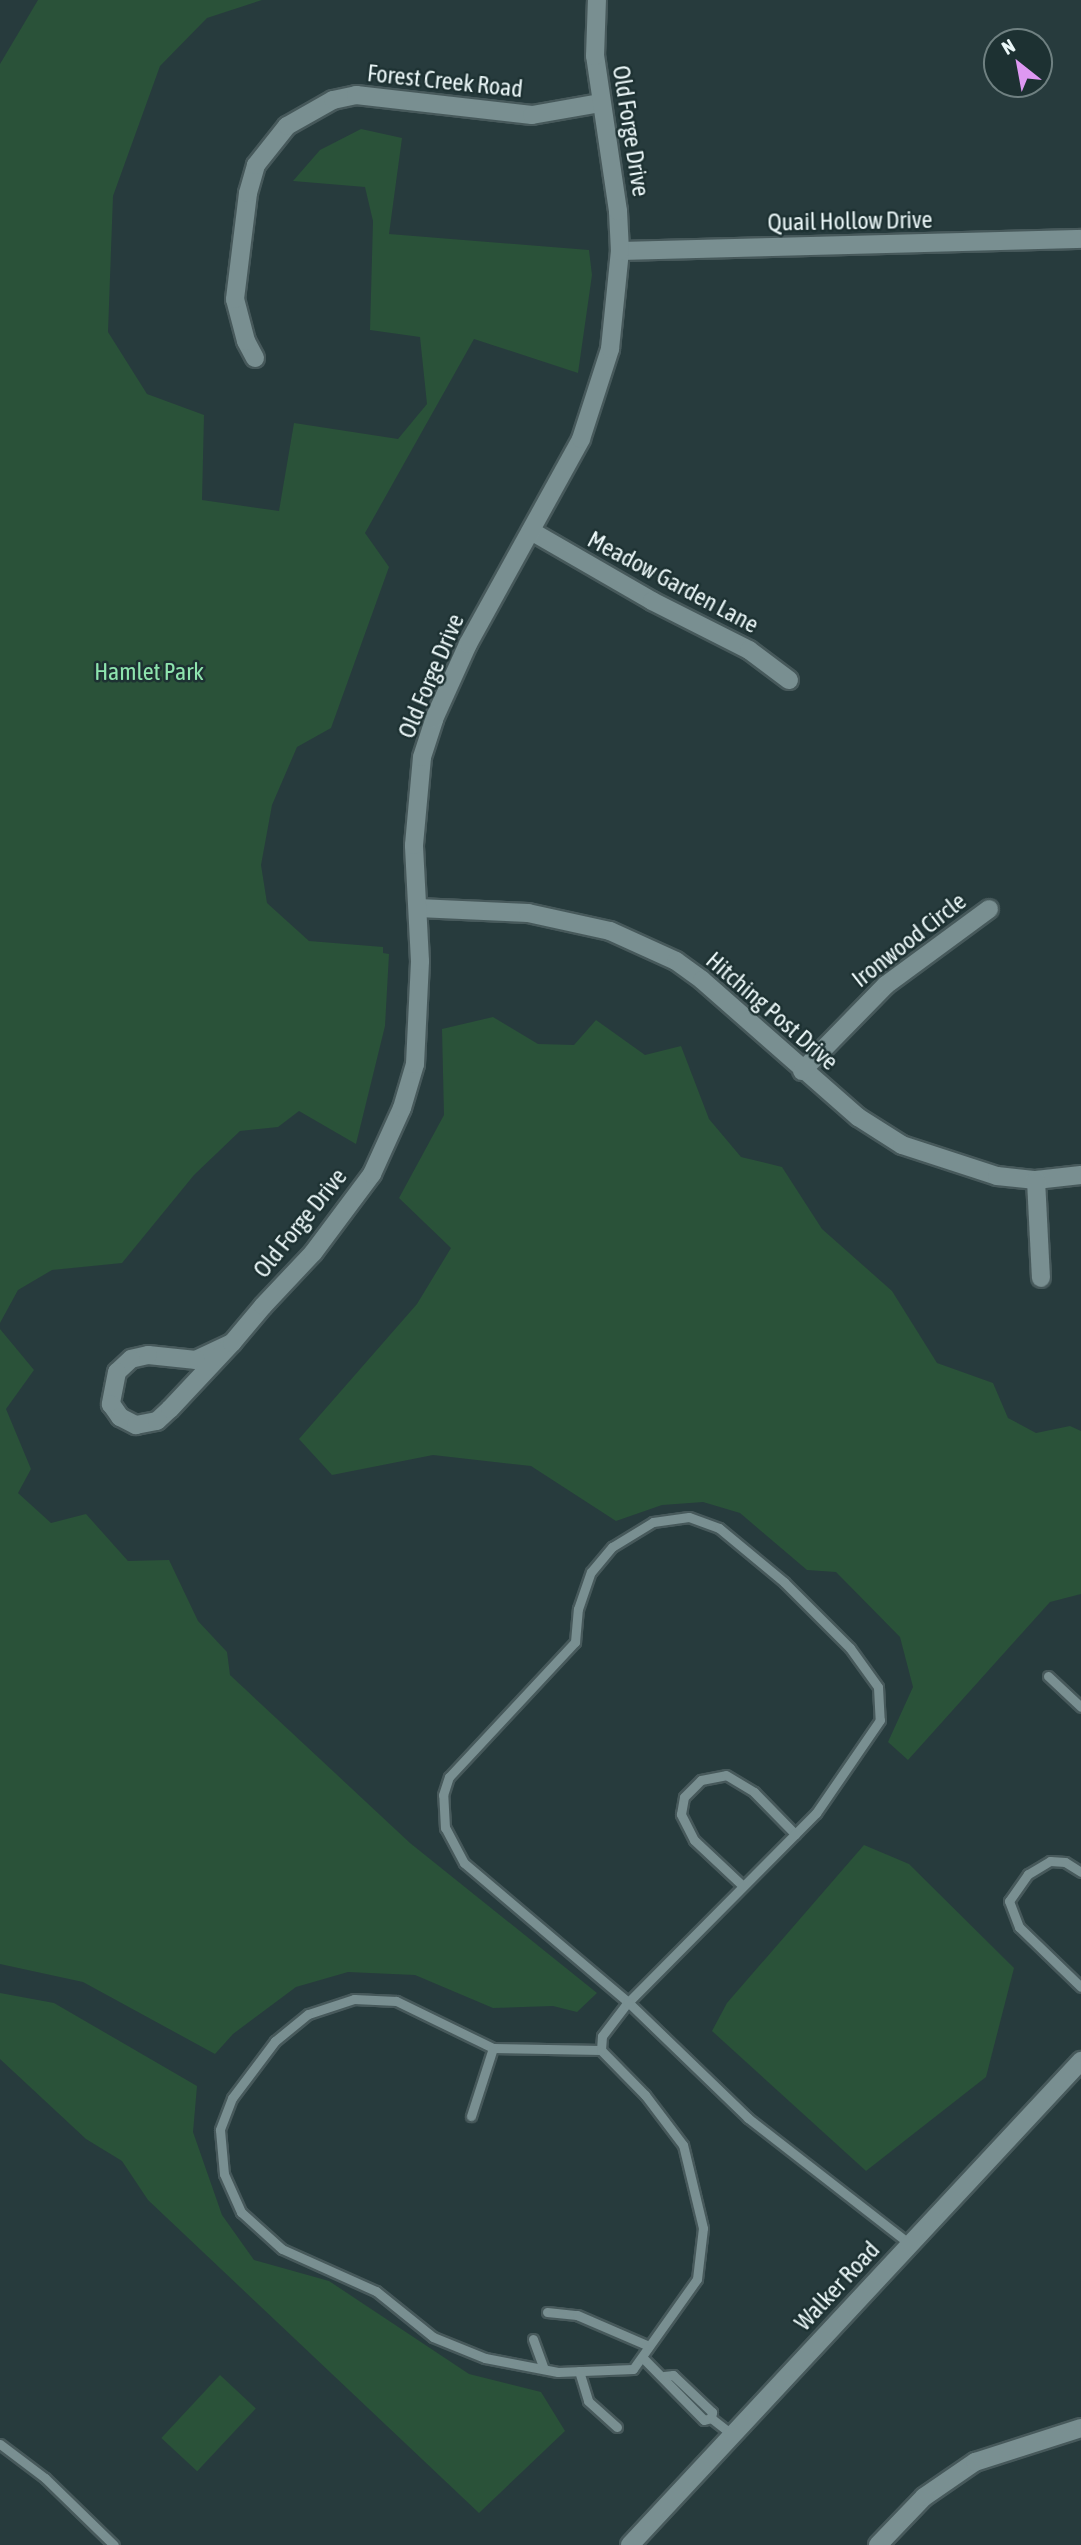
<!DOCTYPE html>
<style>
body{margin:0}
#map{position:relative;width:1081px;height:2545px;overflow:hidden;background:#273b3d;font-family:"Asap Condensed",sans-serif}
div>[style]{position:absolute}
.green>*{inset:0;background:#2a5239;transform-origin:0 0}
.roads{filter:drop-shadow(2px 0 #47595b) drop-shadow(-2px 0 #47595b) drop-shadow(0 2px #47595b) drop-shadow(0 -2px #47595b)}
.service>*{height:9px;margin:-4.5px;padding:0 4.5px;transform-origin:4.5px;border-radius:4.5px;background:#798f91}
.minor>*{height:18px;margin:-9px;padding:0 9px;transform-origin:9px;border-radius:9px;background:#798f91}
.tertiary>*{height:18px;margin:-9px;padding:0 9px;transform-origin:9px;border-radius:9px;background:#798f91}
span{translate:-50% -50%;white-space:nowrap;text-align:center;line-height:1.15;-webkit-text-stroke:5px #1d3132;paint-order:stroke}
.street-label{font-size:24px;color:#ebf7f8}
.park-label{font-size:24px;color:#8ee4ae}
.north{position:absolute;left:983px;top:28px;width:70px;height:70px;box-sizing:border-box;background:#1d3132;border:2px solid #6f8081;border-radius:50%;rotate:329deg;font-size:19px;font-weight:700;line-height:28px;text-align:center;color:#ebf7f8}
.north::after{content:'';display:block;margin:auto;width:24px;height:32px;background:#de98f2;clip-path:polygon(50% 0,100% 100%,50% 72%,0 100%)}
</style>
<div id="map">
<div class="green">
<div style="clip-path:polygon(38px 0,262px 0,207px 18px,160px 66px,113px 196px,108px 332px,147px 394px,204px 415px,202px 500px,279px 511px,294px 423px,398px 439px,427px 404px,420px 337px,370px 330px,373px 221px,365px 187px,293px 181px,320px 150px,361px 129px,402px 138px,389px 234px,589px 250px,592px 275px,578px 373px,474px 339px,365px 533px,389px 567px,331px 728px,297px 747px,272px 805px,261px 865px,267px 903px,309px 941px,383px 947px,383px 953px,389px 954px,385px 1026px,356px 1144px,299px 1111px,278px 1127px,240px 1131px,194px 1175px,122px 1263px,52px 1270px,18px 1290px,0 1323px,0 64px)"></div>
<div style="clip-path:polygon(493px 1017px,538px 1044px,574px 1045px,596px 1020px,645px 1055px,681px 1046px,709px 1119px,741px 1157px,782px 1167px,822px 1229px,892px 1291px,937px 1363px,993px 1383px,1008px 1418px,1036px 1433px,1070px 1426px,1081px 1431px,1081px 1594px,1050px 1602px,908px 1760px,888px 1742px,913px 1687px,900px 1637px,836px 1572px,807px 1570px,740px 1513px,703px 1502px,662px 1505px,616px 1521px,531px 1466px,433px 1455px,332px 1475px,299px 1439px,417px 1304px,451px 1248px,399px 1198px,444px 1115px,442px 1029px)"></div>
<div style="clip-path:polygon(0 1329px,34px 1370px,6px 1409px,31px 1469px,18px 1493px,51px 1523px,86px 1514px,128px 1561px,169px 1560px,198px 1621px,227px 1652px,230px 1675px,410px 1843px,597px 1993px,577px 2012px,553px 2006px,493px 2008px,415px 1975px,348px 1972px,296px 1987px,233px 2034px,215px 2054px,83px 1982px,0 1964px)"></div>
<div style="clip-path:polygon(864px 1845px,909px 1864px,1014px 1968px,986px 2077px,866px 2171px,712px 2031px,727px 2003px)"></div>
<div style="clip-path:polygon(0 1993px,54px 2003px,197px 2086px,193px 2132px,222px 2215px,254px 2260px,329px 2281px,469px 2374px,541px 2392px,565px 2431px,479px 2513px,148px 2200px,122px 2161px,86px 2139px,0 2059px)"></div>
<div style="left:220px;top:2375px;width:49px;height:86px;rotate:43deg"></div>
</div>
<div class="roads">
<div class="service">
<div style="left:1048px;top:1676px;width:45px;rotate:43.2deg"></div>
<div style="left:1081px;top:1872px;width:19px;rotate:-148deg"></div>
<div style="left:1065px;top:1862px;width:15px;rotate:-176deg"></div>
<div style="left:1050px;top:1861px;width:26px;rotate:149deg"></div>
<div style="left:1028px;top:1874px;width:33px;rotate:125deg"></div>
<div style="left:1009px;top:1901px;width:28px;rotate:69deg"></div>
<div style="left:1019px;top:1927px;width:86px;rotate:44.1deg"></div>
<div style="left:743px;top:1886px;width:67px;rotate:-136.8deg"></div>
<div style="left:694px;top:1840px;width:29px;rotate:-117deg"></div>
<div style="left:681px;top:1814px;width:17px;rotate:-80deg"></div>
<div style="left:684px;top:1797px;width:24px;rotate:-45deg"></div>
<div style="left:701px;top:1780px;width:25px;rotate:-11deg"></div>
<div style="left:726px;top:1775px;width:33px;rotate:31deg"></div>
<div style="left:754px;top:1792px;width:59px;rotate:45.7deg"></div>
<div style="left:601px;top:2050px;width:108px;rotate:-178.9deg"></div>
<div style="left:493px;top:2048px;width:108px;rotate:-154.1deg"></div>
<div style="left:396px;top:2001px;width:42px;rotate:-177.3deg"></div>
<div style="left:354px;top:1999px;width:48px;rotate:161.9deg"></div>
<div style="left:308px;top:2014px;width:43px;rotate:140.7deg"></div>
<div style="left:275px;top:2041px;width:71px;rotate:127deg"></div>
<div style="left:232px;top:2098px;width:34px;rotate:111deg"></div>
<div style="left:220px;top:2130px;width:44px;rotate:84.8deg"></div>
<div style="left:224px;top:2174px;width:42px;rotate:65.9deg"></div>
<div style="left:241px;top:2212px;width:55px;rotate:42.1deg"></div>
<div style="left:282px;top:2249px;width:103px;rotate:24.1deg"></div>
<div style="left:376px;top:2291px;width:73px;rotate:38.9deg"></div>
<div style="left:433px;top:2337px;width:56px;rotate:22deg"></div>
<div style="left:485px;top:2358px;width:74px;rotate:10.9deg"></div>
<div style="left:558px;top:2372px;width:75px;rotate:-2.3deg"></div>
<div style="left:633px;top:2369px;width:110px;rotate:-54.6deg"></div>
<div style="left:697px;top:2279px;width:51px;rotate:-83.3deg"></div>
<div style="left:703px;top:2228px;width:85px;rotate:-103.5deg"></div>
<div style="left:683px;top:2145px;width:63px;rotate:-127.2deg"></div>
<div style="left:645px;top:2095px;width:63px;rotate:-134.4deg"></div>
<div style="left:601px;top:2050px;width:14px;rotate:-86deg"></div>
<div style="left:602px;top:2036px;width:43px;rotate:-52.6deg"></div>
<div style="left:628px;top:2002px;width:215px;rotate:-139.7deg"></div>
<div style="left:464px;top:1863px;width:40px;rotate:-118deg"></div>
<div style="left:445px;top:1828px;width:33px;rotate:-93deg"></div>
<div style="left:443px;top:1795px;width:19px;rotate:-72deg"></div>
<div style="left:449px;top:1777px;width:185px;rotate:-47deg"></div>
<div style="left:575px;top:1642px;width:33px;rotate:-85deg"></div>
<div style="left:578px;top:1609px;width:39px;rotate:-71deg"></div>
<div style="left:591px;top:1572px;width:33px;rotate:-50deg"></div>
<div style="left:612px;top:1547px;width:48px;rotate:-31.4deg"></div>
<div style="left:653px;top:1522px;width:36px;rotate:-8deg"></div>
<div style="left:689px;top:1517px;width:32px;rotate:20deg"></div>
<div style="left:719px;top:1528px;width:85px;rotate:39.7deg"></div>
<div style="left:784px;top:1582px;width:93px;rotate:45deg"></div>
<div style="left:850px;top:1648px;width:48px;rotate:54.3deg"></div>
<div style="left:878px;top:1687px;width:33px;rotate:87deg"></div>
<div style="left:880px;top:1720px;width:113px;rotate:124.5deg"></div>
<div style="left:816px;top:1813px;width:267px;rotate:134.8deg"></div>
<div style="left:628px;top:2002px;width:167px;rotate:44deg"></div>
<div style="left:748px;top:2118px;width:205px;rotate:37.9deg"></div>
<div style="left:471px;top:2116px;width:71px;rotate:-72.1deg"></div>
<div style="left:547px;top:2312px;width:30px;rotate:6deg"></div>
<div style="left:577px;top:2315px;width:78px;rotate:23.3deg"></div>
<div style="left:533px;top:2339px;width:32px;rotate:70deg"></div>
<div style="left:642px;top:2357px;width:88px;rotate:45.5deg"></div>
<div style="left:704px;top:2420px;width:7px;rotate:-16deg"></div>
<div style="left:711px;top:2418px;width:28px;rotate:38deg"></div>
<div style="left:579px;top:2371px;width:31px;rotate:73deg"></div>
<div style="left:588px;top:2401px;width:39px;rotate:42deg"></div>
<div style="left:664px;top:2376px;width:9px;rotate:-6deg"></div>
<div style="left:673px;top:2375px;width:54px;rotate:43.5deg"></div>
<div style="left:712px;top:2412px;width:6px;rotate:99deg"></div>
<div style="left:0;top:2444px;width:56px;rotate:37.1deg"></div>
<div style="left:45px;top:2478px;width:96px;rotate:44.2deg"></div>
</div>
<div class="minor">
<div style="left:620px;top:251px;width:461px;rotate:-1.5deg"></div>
<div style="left:255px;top:358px;width:19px;rotate:-118deg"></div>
<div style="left:246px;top:341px;width:43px;rotate:-104.7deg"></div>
<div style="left:235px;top:299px;width:107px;rotate:-83deg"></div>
<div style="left:248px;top:193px;width:29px;rotate:-74deg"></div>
<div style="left:256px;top:165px;width:50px;rotate:-51.5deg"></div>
<div style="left:287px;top:126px;width:53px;rotate:-29.5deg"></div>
<div style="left:333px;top:100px;width:24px;rotate:-12deg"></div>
<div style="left:356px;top:95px;width:177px;rotate:6.5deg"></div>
<div style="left:532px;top:115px;width:70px;rotate:-9.9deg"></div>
<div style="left:531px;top:531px;width:140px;rotate:30deg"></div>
<div style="left:652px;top:601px;width:109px;rotate:26.8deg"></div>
<div style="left:749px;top:650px;width:50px;rotate:36.9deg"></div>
<div style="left:418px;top:908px;width:110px;rotate:2.6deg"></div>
<div style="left:528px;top:913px;width:84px;rotate:12.4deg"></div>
<div style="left:610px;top:931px;width:72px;rotate:24.4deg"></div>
<div style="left:676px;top:961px;width:32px;rotate:36deg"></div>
<div style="left:702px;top:980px;width:208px;rotate:41.3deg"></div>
<div style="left:858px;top:1117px;width:52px;rotate:32.5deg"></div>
<div style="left:902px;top:1145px;width:100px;rotate:18.1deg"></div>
<div style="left:997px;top:1176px;width:39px;rotate:6deg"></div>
<div style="left:1036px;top:1180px;width:45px;rotate:-6.3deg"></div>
<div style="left:802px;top:1071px;width:120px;rotate:-45.7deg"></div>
<div style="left:886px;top:985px;width:128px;rotate:-36.4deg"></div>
<div style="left:1036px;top:1180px;width:98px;rotate:87.1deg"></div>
<div style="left:232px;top:1343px;width:40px;rotate:155deg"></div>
<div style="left:196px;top:1360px;width:48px;rotate:-174.1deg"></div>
<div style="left:148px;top:1355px;width:17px;rotate:167deg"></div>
<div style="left:131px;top:1359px;width:19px;rotate:137deg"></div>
<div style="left:117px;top:1372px;width:33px;rotate:101deg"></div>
<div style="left:111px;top:1404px;width:16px;rotate:55deg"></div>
<div style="left:120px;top:1417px;width:18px;rotate:27deg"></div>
<div style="left:136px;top:1425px;width:21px;rotate:-11deg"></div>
<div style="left:157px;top:1421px;width:18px;rotate:-43deg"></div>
<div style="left:170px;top:1409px;width:91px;rotate:-46.8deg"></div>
<div style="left:232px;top:1343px;width:48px;rotate:-50deg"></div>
<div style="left:263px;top:1306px;width:73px;rotate:-46.7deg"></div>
<div style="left:313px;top:1253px;width:99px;rotate:-53.2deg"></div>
<div style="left:372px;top:1174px;width:72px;rotate:-65.6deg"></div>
<div style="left:402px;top:1108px;width:46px;rotate:-73.5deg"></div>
<div style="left:415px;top:1064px;width:103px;rotate:-87.2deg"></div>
<div style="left:420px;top:961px;width:116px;rotate:-93deg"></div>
<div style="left:414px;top:845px;width:88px;rotate:-84.8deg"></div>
<div style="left:422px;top:757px;width:40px;rotate:-72deg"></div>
<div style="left:434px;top:719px;width:82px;rotate:-65.6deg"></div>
<div style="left:468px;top:644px;width:234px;rotate:-61.1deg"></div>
<div style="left:581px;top:439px;width:95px;rotate:-72.1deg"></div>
<div style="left:610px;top:349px;width:99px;rotate:-84.2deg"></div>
<div style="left:620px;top:251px;width:40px;rotate:-92.9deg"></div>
<div style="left:618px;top:211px;width:157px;rotate:-98.4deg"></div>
<div style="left:595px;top:56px;width:56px;rotate:-88deg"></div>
<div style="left:878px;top:2545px;width:66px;rotate:-46.2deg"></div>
<div style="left:924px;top:2497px;width:62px;rotate:-34.5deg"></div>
<div style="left:975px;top:2462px;width:111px;rotate:-17.8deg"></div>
</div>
<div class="tertiary">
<div style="left:630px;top:2545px;width:662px;rotate:-47.02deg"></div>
</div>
</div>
<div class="street-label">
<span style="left:445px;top:81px;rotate:6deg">Forest Creek Road</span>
<span style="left:631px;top:131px;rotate:81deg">Old Forge Drive</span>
<span style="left:850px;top:221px;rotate:-1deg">Quail Hollow Drive</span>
<span style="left:673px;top:582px;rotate:28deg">Meadow Garden Lane</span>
<span style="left:431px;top:676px;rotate:-67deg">Old Forge Drive</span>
<span style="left:909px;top:940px;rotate:-38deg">Ironwood Circle</span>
<span style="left:772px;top:1011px;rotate:41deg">Hitching Post Drive</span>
<span style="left:300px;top:1223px;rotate:-51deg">Old Forge Drive</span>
<span style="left:837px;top:2286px;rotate:-47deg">Walker Road</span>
</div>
<div class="park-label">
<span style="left:149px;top:672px">Hamlet Park</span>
</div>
<div class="north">N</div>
</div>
